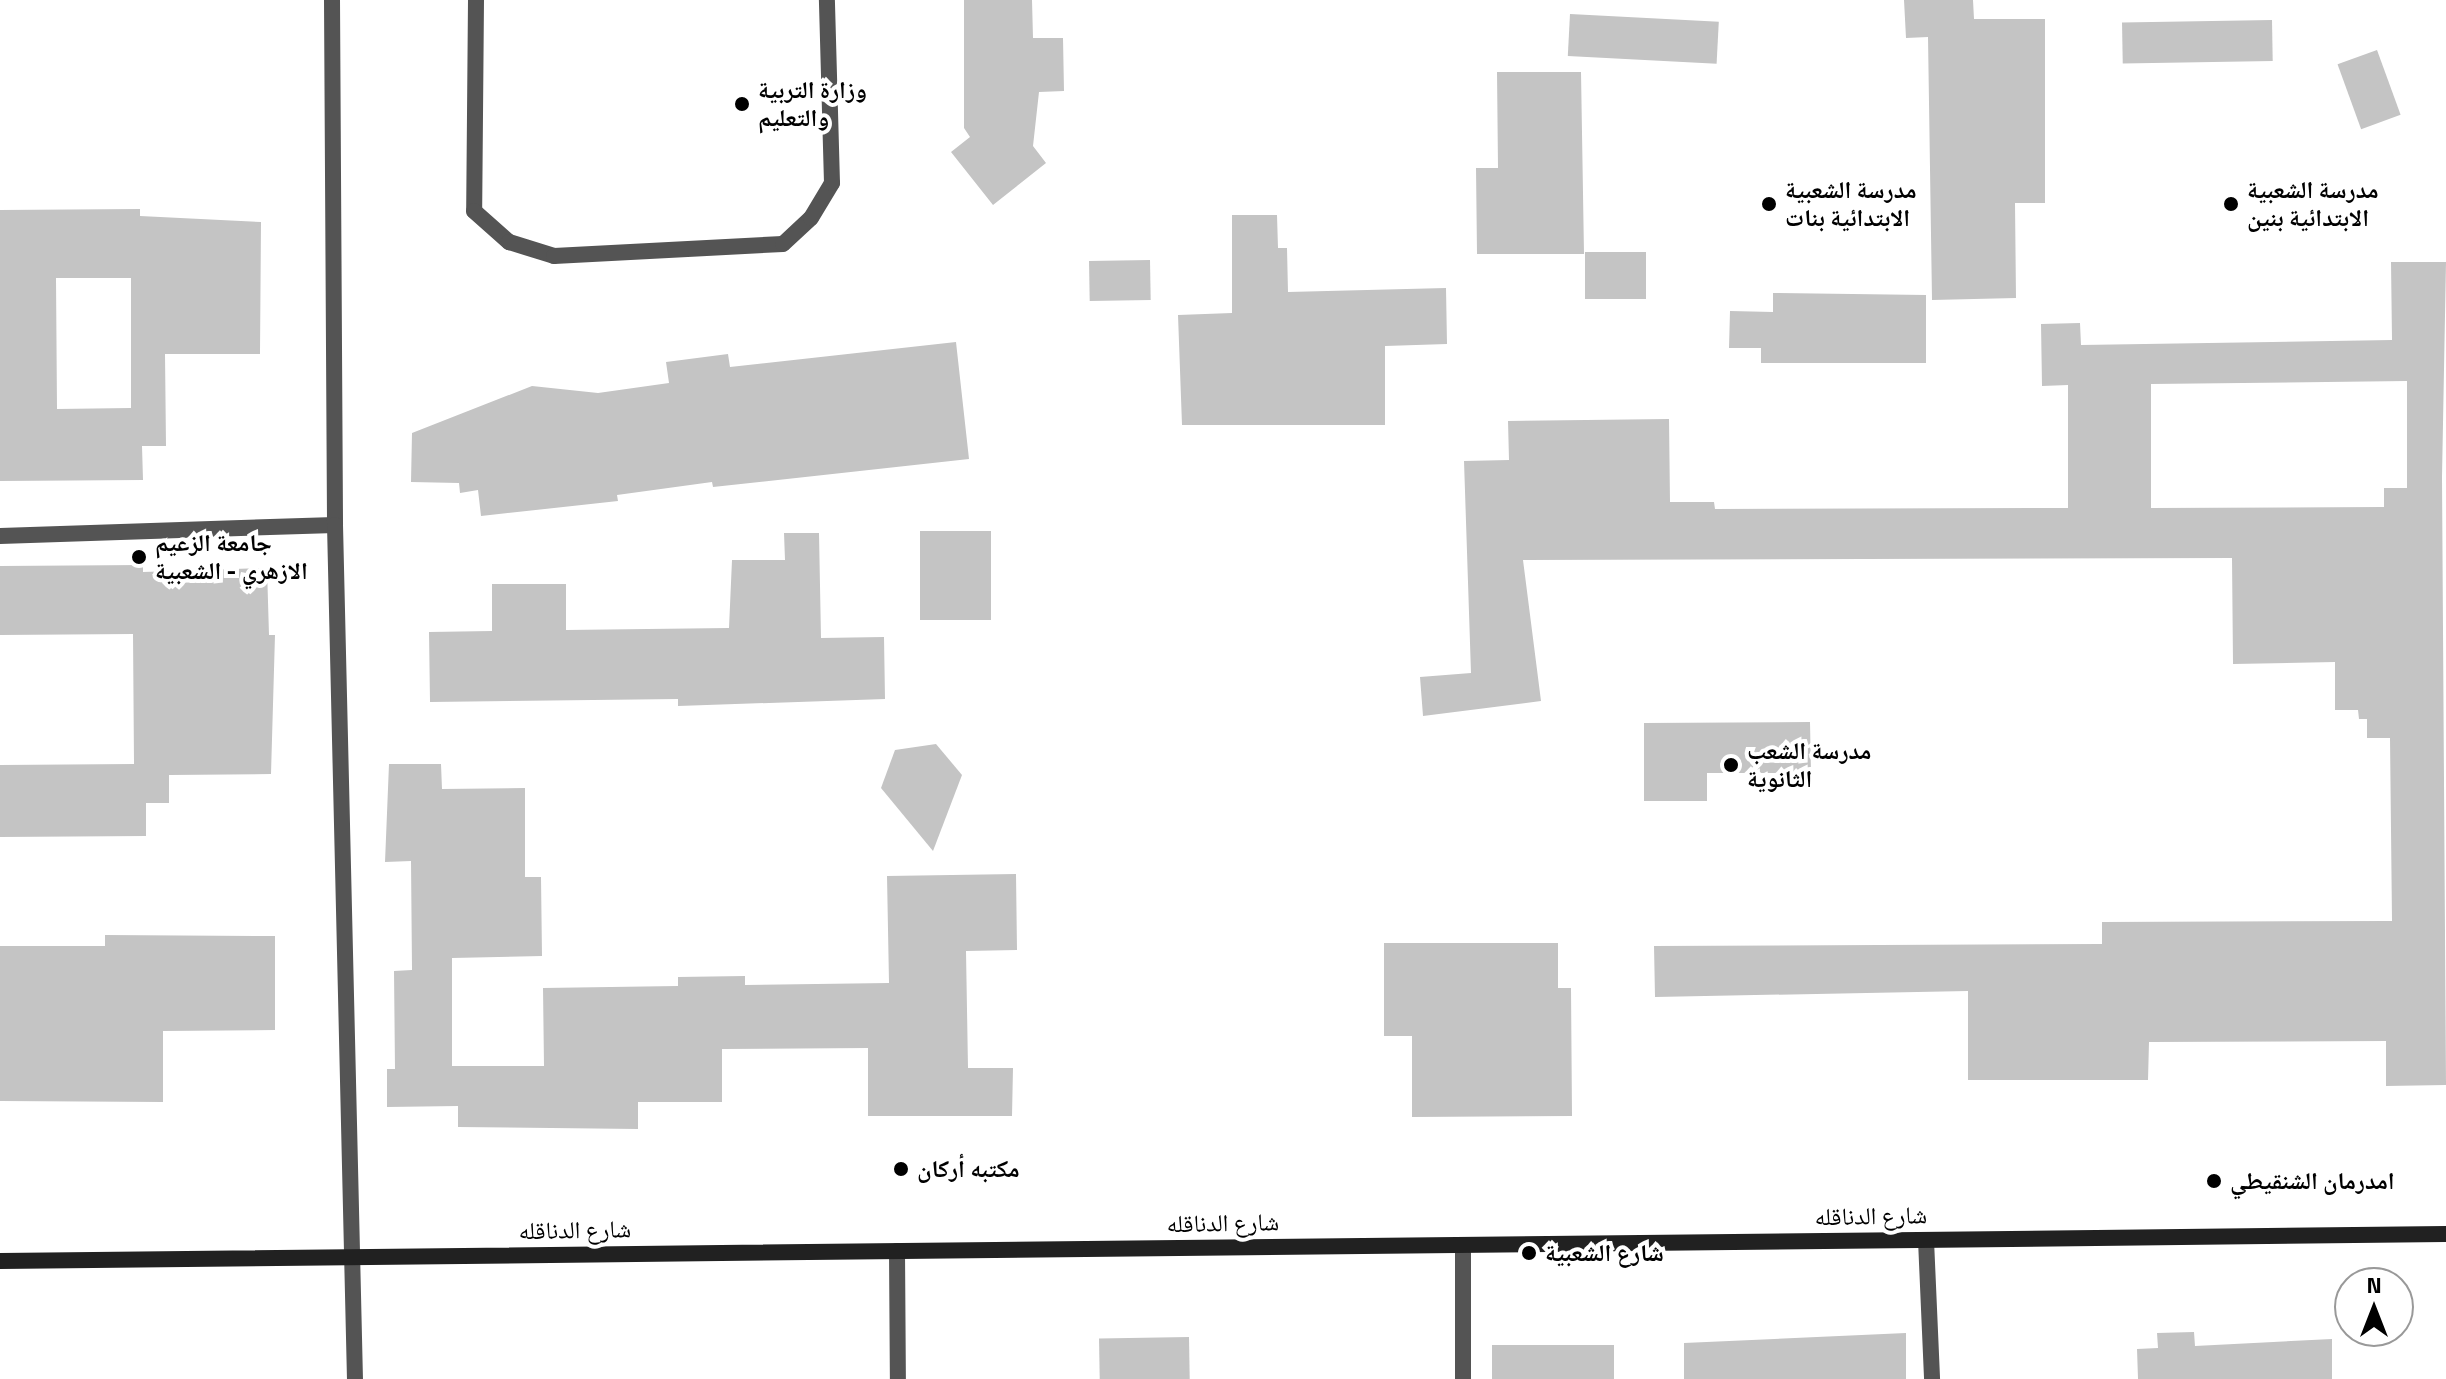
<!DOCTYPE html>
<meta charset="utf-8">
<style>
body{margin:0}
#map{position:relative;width:2446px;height:1379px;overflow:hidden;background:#fff;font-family:"Titillium Web","Noto Naskh Arabic",sans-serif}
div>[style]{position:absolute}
.building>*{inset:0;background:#c4c4c4;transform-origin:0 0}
.lane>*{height:16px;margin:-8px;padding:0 8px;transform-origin:8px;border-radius:8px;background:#545454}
.street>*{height:16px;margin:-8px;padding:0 8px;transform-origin:8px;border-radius:8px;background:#545454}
.secondary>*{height:16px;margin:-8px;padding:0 8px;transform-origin:8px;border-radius:8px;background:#212121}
.dots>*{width:22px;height:22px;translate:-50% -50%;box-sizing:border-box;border:4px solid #fff;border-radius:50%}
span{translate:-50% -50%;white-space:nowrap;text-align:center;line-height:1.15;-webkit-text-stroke:8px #fff;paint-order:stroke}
.poi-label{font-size:24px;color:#000;font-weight:700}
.left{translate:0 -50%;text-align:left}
.street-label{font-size:24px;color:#000}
.north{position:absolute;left:2334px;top:1267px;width:80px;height:80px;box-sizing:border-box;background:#fff;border:2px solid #999;border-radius:50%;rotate:0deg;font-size:22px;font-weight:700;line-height:32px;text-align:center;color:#000}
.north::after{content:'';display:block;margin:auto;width:28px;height:36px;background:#000;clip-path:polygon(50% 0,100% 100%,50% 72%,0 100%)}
</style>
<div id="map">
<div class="building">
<div style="clip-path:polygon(964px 0,1032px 0,1033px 38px,1063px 38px,1064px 91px,1039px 92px,1033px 146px,1046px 163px,993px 205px,951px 152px,970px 137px,964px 128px)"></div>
<div style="clip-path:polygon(1904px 0,1973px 0,1974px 19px,2045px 19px,2045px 203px,2015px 203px,2016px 298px,1932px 300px,1928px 37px,1906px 38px)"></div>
<div style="left:1570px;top:14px;width:149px;height:42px;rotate:3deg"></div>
<div style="left:2272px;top:20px;width:41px;height:150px;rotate:89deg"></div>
<div style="left:2377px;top:50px;width:69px;height:42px;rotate:70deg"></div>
<div style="clip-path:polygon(1497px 72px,1581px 72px,1584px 254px,1477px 254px,1476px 168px,1498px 168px)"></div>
<div style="clip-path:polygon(evenodd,140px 209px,140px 216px,261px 222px,260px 354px,165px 354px,166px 446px,142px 446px,143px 480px,0 481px,0 210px,140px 209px,56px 278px,131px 278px,131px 408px,57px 409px,56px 278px)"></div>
<div style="clip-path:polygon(1232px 215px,1277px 215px,1278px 248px,1287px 248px,1288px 292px,1446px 288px,1447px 344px,1385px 346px,1385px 425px,1182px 425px,1178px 315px,1232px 313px)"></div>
<div style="left:1585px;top:252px;width:61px;height:47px"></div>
<div style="left:1150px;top:260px;width:40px;height:61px;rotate:89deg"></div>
<div style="clip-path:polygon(evenodd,2391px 262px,2446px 262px,2442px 477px,2446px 1085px,2386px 1086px,2386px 1041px,2149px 1042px,2148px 1080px,1968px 1080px,1968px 991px,1655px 997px,1654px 946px,2102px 944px,2102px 922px,2392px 921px,2390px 738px,2367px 738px,2367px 719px,2359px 719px,2358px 710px,2335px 710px,2335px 662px,2233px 664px,2232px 558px,1523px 560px,1541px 701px,1423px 716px,1420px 677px,1471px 673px,1464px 461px,1509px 460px,1508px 421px,1669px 419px,1670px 502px,1714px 502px,1715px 509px,2068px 508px,2068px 385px,2042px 386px,2041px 324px,2080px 323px,2081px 345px,2392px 340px,2391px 262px,2407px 381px,2407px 488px,2384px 488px,2384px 507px,2151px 508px,2151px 384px,2407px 381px)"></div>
<div style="clip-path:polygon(1773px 293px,1926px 295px,1926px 363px,1761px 363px,1761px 348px,1729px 348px,1730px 311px,1773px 312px)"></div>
<div style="clip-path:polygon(956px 342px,969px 459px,713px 487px,712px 482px,617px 495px,618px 501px,481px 516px,478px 490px,460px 493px,459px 483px,411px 482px,412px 433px,532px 386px,598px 393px,669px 383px,666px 362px,728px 354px,730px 367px)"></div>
<div style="left:991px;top:531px;width:89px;height:71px;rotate:90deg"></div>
<div style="clip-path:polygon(784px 533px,819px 533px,821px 638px,884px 637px,885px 699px,678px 706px,678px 699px,430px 702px,429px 632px,492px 631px,492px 584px,566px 584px,566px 630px,729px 628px,732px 560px,785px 560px)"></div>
<div style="clip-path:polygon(143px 565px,143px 572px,267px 568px,269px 635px,275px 635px,271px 774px,169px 775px,169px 803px,146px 803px,146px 836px,0 837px,0 765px,134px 764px,133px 634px,0 635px,0 566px)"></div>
<div style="clip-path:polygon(1810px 722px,1811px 773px,1707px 773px,1707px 801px,1644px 801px,1644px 723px)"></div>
<div style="clip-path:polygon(936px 744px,962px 775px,933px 851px,881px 788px,895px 750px)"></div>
<div style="clip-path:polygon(389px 764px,441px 764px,442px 789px,525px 788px,525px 877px,541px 877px,542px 956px,452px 958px,452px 1066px,544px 1066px,543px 988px,678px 986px,678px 977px,745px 976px,745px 985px,889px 983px,887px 876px,1016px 874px,1017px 950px,966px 951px,968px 1068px,1013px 1068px,1012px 1116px,868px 1116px,868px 1048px,722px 1049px,722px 1102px,638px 1102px,638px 1129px,458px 1127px,458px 1106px,387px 1107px,387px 1069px,395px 1069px,394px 971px,412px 970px,411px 861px,385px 862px)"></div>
<div style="clip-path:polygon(105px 935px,275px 936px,275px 1030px,163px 1031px,163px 1102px,0 1101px,0 946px,105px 946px)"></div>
<div style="clip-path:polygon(1384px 943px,1558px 943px,1558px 988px,1571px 988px,1572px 1116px,1412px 1117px,1412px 1036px,1384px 1036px)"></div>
<div style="clip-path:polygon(2194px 1332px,2195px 1346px,2332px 1339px,2332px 1379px,2138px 1379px,2137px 1349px,2158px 1348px,2157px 1333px)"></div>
<div style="clip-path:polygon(1906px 1333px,1906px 1379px,1684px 1379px,1684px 1343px)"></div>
<div style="left:1189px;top:1337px;width:42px;height:90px;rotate:89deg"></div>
<div style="left:1614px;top:1345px;width:34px;height:122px;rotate:90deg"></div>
</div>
<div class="lane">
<div style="left:476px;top:0;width:211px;rotate:90.5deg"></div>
<div style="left:474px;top:211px;width:47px;rotate:41.5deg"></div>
<div style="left:509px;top:242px;width:47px;rotate:17.3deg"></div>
<div style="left:554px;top:256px;width:229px;rotate:-3deg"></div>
<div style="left:783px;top:244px;width:38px;rotate:-43deg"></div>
<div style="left:811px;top:218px;width:41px;rotate:-59deg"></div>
<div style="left:832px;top:183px;width:183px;rotate:-91.6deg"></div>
<div style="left:0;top:536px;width:335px;rotate:-1.9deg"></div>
</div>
<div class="street">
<div style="left:332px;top:0;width:525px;rotate:89.67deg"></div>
<div style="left:335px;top:525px;width:854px;rotate:88.66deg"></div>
<div style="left:1926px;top:1240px;width:139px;rotate:87.5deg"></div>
<div style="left:1463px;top:1245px;width:134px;rotate:90deg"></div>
<div style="left:897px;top:1251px;width:128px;rotate:89.6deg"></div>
</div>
<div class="secondary">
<div style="left:0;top:1261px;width:2446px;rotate:-0.63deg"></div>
</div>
<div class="dots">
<div style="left:742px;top:104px;background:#000"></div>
<div style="left:1769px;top:204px;background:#000"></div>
<div style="left:2231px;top:204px;background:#000"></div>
<div style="left:139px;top:557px;background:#000"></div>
<div style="left:1731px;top:765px;background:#000"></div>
<div style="left:901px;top:1169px;background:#000"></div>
<div style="left:2214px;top:1181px;background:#000"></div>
<div style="left:1529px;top:1253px;background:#000"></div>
</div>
<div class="poi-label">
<span class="left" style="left:758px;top:104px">وزارة التربية<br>والتعليم</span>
<span class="left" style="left:1785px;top:204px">مدرسة الشعبية<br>الابتدائية بنات</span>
<span class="left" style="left:2247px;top:204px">مدرسة الشعبية<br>الابتدائية بنين</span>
<span class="left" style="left:155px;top:557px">جامعة الزعيم<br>الازهري - الشعبية</span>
<span class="left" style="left:1747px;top:765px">مدرسة الشعب<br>الثانوية</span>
<span class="left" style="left:917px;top:1169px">مكتبه أركان</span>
<span class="left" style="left:2230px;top:1181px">امدرمان الشنقيطي</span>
<span class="left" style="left:1545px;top:1253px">شارع الشعبية</span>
</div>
<div class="street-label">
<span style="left:1871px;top:1216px;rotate:-1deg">شارع الدناقله</span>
<span style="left:1223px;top:1223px;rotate:-1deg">شارع الدناقله</span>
<span style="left:575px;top:1230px;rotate:-1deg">شارع الدناقله</span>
</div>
<div class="north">N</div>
</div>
